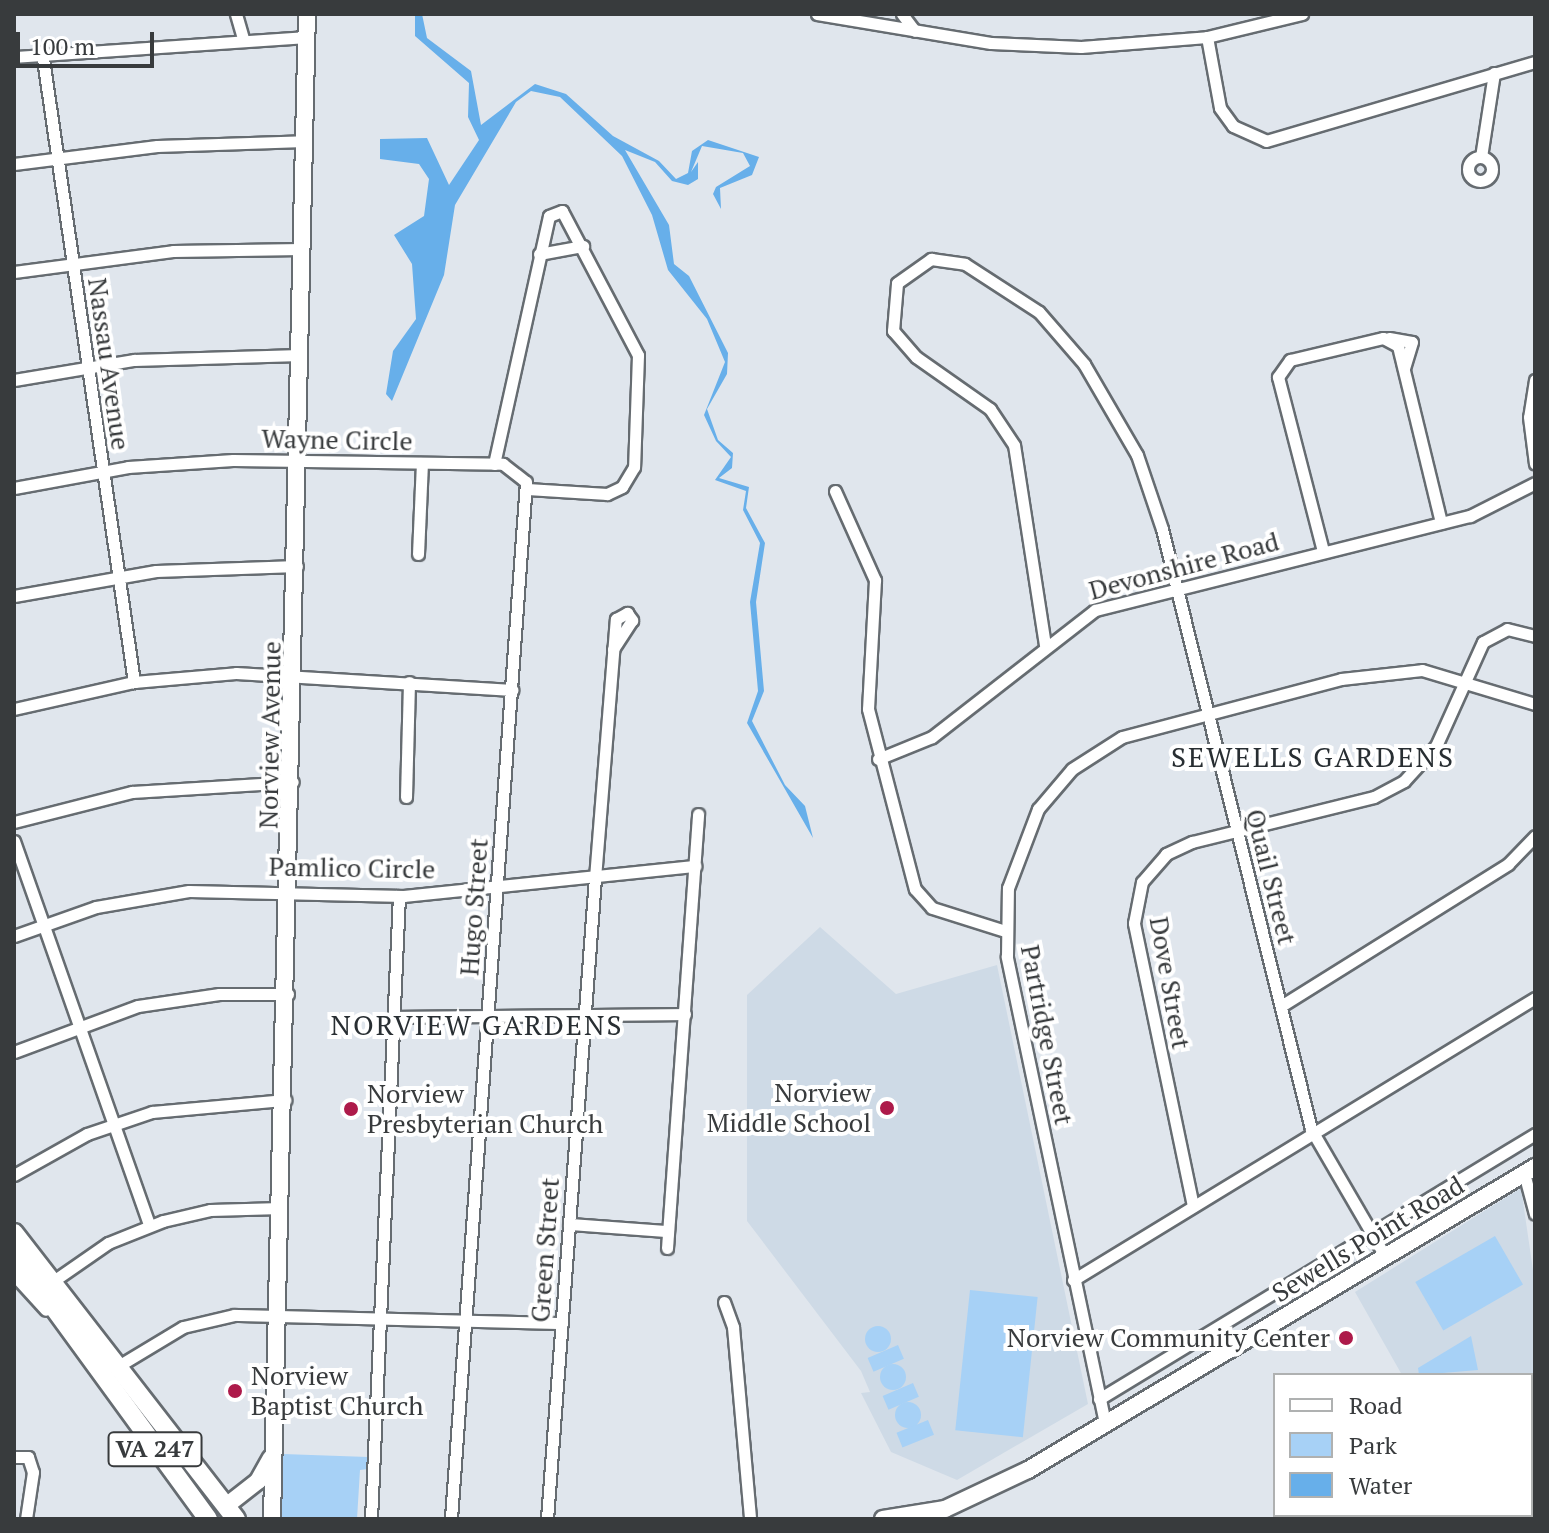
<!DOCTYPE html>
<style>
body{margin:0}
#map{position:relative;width:1549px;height:1533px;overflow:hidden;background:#e0e6ed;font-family:"PT Serif",serif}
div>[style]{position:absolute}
.built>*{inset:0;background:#cedae6}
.green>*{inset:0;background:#a7d1f6;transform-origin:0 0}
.round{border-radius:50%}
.water>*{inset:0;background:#67afea}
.roads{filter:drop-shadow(2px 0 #666c71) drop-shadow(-2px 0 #666c71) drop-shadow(0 2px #666c71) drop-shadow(0 -2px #666c71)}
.street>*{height:11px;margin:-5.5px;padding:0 5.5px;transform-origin:5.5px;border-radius:5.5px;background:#fff}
.street>.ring{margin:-5.5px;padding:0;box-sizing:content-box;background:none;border:11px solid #fff;border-radius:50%}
.secondary>*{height:16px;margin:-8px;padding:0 8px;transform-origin:8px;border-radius:8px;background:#fff}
.primary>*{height:18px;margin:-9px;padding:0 9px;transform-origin:9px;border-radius:9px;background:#fff}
.dots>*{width:22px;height:22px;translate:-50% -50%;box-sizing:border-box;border:4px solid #fff;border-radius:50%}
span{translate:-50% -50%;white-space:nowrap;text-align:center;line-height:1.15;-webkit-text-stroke:8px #fff;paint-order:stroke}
.shield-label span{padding:2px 6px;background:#fff;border:2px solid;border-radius:6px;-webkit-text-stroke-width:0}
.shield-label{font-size:24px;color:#383b3d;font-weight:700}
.street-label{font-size:26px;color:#383b3d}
.poi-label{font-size:26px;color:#383b3d}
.right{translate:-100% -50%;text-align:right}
.left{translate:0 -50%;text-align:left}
.neighbourhood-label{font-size:28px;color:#282e32;letter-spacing:2px}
.frame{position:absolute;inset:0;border:16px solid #383b3d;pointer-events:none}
.legend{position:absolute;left:1273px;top:1373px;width:260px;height:144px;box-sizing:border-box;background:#fff;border:2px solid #afb1b1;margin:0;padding:10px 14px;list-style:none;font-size:24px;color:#383b3d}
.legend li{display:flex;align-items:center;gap:16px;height:40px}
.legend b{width:40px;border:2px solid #afb1b1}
.scale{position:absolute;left:16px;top:32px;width:138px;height:36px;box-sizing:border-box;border:4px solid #383b3d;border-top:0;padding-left:10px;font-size:24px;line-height:28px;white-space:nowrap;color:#383b3d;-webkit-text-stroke:6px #fff;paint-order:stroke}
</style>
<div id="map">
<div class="built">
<div style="clip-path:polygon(820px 927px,896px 994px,997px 965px,1088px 1404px,957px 1480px,891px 1452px,861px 1393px,870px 1392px,861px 1371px,747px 1221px,747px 995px)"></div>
<div style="clip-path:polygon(1521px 1188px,1535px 1284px,1535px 1519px,1342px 1519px,1531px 1515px,1531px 1375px,1402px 1375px,1355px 1292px)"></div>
</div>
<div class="green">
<div style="left:1495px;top:1236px;width:56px;height:92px;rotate:60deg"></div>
<div style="left:970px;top:1290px;width:68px;height:141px;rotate:6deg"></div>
<div class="round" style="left:865px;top:1326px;width:26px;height:26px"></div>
<div style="clip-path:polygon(1471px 1336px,1478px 1370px,1419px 1375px,1418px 1368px)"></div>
<div style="left:898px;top:1345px;width:15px;height:33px;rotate:67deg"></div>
<div class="round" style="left:880px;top:1364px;width:26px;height:26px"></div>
<div style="left:913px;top:1383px;width:15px;height:33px;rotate:67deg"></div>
<div class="round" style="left:895px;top:1402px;width:26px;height:26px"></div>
<div style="left:928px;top:1420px;width:16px;height:34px;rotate:68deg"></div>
<div style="clip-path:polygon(283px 1454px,368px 1457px,368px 1469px,360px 1470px,357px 1519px,280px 1519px)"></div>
</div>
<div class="water">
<div style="clip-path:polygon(415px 14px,422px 14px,427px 38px,471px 71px,481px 125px,535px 84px,566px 94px,613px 136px,659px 161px,676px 179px,688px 173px,692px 151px,708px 140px,759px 157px,752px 175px,720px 188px,721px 209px,713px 194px,716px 187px,750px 166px,743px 153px,702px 146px,691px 172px,698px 162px,698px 179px,688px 185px,672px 181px,655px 162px,625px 150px,669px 225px,674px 264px,689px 276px,728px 353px,727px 374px,707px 409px,718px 440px,733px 453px,732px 468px,719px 478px,749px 487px,746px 508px,765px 543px,756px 602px,764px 691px,752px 721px,785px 785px,805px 806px,813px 838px,747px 723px,758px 691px,750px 602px,760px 543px,743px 510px,746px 491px,715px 480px,731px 457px,716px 441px,704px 415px,725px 362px,707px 319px,668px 270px,652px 215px,622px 156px,560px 97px,531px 91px,516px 102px,455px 205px,444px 275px,392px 401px,386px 394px,393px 351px,416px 319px,412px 264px,394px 235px,424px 216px,429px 179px,419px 164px,380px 159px,380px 139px,427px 138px,449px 185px,479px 140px,468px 117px,469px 83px,415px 36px)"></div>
</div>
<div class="roads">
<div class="street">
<div style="left:236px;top:14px;width:25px;rotate:74deg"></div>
<div style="left:817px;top:14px;width:176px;rotate:9.5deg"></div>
<div style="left:991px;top:43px;width:90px;rotate:2.5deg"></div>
<div style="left:1081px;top:47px;width:126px;rotate:-4.5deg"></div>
<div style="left:1207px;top:37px;width:98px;rotate:-13.6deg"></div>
<div style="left:902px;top:14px;width:21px;rotate:53deg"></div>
<div style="left:1207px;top:37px;width:72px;rotate:79.6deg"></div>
<div style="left:1220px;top:108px;width:22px;rotate:54deg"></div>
<div style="left:1233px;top:126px;width:36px;rotate:24deg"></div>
<div style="left:1266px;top:141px;width:280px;rotate:-16.4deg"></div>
<div style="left:42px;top:52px;width:637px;rotate:81.69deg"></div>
<div style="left:14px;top:57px;width:292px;rotate:-3.9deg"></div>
<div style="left:1481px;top:157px;width:85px;rotate:-81.2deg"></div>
<div class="ring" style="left:1468px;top:157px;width:13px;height:13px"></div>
<div style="left:14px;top:164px;width:144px;rotate:-7.2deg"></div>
<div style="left:157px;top:146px;width:147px;rotate:-1.9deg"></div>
<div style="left:539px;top:254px;width:45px;rotate:-10.3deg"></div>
<div style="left:14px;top:272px;width:160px;rotate:-7.5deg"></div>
<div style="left:173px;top:251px;width:128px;rotate:-0.9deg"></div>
<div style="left:1389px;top:338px;width:23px;rotate:10deg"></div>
<div style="left:1412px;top:342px;width:28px;rotate:107deg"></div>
<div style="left:14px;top:380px;width:122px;rotate:-9.5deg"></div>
<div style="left:134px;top:360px;width:166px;rotate:-1.7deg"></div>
<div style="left:1535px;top:380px;width:37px;rotate:99deg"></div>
<div style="left:1529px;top:417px;width:47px;rotate:82.7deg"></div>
<div style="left:494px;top:464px;width:254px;rotate:-77.5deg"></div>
<div style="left:549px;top:216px;width:14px;rotate:-21deg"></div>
<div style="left:562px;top:211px;width:163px;rotate:62.2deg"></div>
<div style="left:638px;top:355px;width:112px;rotate:92deg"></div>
<div style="left:634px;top:467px;width:23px;rotate:121deg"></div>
<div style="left:622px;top:487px;width:17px;rotate:155deg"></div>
<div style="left:607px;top:494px;width:80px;rotate:-176.4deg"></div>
<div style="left:14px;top:488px;width:116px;rotate:-10.4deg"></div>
<div style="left:128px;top:467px;width:105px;rotate:-3.8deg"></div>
<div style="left:233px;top:460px;width:270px;rotate:0.8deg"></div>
<div style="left:503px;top:464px;width:29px;rotate:38deg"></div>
<div style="left:526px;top:482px;width:1040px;rotate:94.14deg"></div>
<div style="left:835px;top:491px;width:98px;rotate:65.8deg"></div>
<div style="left:875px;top:580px;width:129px;rotate:93.1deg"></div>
<div style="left:868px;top:709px;width:186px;rotate:75.4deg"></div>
<div style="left:915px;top:889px;width:25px;rotate:48deg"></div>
<div style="left:932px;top:908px;width:77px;rotate:17.5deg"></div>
<div style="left:1323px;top:551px;width:180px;rotate:-104.5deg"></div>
<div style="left:1278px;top:377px;width:21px;rotate:-55deg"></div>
<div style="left:1290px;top:360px;width:96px;rotate:-13.3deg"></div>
<div style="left:1383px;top:338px;width:17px;rotate:28deg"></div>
<div style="left:1398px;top:346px;width:182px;rotate:76.3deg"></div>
<div style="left:418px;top:554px;width:91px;rotate:-87.5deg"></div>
<div style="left:14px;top:596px;width:144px;rotate:-10deg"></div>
<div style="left:156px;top:571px;width:141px;rotate:-2deg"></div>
<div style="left:1045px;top:645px;width:202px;rotate:-98.8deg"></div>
<div style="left:1014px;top:445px;width:43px;rotate:-123.7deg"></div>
<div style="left:990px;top:409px;width:90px;rotate:-144.9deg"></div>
<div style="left:916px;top:357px;width:35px;rotate:-131deg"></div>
<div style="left:893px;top:331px;width:48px;rotate:-85.2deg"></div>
<div style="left:897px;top:283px;width:42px;rotate:-35.2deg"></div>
<div style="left:931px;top:259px;width:34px;rotate:8deg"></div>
<div style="left:965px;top:264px;width:88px;rotate:33deg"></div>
<div style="left:1039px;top:312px;width:69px;rotate:49.1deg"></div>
<div style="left:1084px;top:364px;width:105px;rotate:59.8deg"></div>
<div style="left:1137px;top:455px;width:78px;rotate:71.3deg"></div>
<div style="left:1162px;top:529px;width:618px;rotate:76.05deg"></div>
<div style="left:1311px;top:1129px;width:147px;rotate:59.8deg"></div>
<div style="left:14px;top:709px;width:123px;rotate:-12.7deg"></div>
<div style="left:134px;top:682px;width:102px;rotate:-5deg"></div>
<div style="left:236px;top:673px;width:277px;rotate:3.5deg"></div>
<div style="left:878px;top:759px;width:58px;rotate:-22.2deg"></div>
<div style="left:932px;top:737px;width:207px;rotate:-37.9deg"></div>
<div style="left:1095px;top:610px;width:387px;rotate:-14.1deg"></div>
<div style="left:1470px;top:516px;width:73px;rotate:-26.9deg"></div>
<div style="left:406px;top:797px;width:115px;rotate:-88.5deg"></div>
<div style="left:14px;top:822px;width:122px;rotate:-14.3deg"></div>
<div style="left:132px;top:792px;width:161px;rotate:-3.6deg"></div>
<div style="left:14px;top:841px;width:407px;rotate:70.6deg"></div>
<div style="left:14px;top:936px;width:87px;rotate:-19.5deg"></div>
<div style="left:96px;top:907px;width:94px;rotate:-9.8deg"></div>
<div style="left:189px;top:891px;width:215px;rotate:1.3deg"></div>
<div style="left:404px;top:896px;width:293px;rotate:-5.9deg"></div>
<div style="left:1281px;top:1006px;width:268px;rotate:-32deg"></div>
<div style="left:1508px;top:864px;width:39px;rotate:-46deg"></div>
<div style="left:395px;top:1017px;width:290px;rotate:-0.6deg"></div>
<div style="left:14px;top:1052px;width:132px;rotate:-20.4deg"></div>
<div style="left:138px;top:1006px;width:82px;rotate:-8.4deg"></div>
<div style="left:219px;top:994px;width:69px"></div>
<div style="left:1524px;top:1173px;width:42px;rotate:75deg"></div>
<div style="left:14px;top:1175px;width:84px;rotate:-29.3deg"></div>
<div style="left:87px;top:1134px;width:69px;rotate:-18.7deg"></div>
<div style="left:152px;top:1112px;width:134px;rotate:-5.2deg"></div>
<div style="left:1193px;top:1206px;width:289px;rotate:-101.8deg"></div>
<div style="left:1134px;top:923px;width:42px;rotate:-79deg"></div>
<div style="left:1142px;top:882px;width:37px;rotate:-49deg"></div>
<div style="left:1166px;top:854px;width:29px;rotate:-25deg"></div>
<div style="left:1192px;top:842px;width:187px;rotate:-13.9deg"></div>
<div style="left:1374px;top:797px;width:34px;rotate:-28deg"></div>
<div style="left:1404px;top:781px;width:47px;rotate:-47.6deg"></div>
<div style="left:1436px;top:746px;width:114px;rotate:-65.7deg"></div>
<div style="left:1483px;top:642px;width:27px;rotate:-28deg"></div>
<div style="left:1507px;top:629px;width:29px;rotate:14deg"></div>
<div style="left:569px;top:1224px;width:98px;rotate:4.1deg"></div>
<div style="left:667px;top:1248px;width:435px;rotate:-85.9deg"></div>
<div style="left:14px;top:1275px;width:47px;rotate:47.6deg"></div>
<div style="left:1073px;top:1280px;width:541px;rotate:-31.4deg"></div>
<div style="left:49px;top:1284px;width:72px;rotate:-34.8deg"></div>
<div style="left:108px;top:1243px;width:59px;rotate:-21.8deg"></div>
<div style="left:163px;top:1221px;width:48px;rotate:-13.2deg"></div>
<div style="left:210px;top:1210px;width:71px;rotate:-1.6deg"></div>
<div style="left:724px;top:1302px;width:27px;rotate:70deg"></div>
<div style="left:733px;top:1327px;width:193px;rotate:84.9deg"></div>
<div style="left:115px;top:1368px;width:79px;rotate:-31.1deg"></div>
<div style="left:183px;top:1327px;width:52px;rotate:-13.2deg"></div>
<div style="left:234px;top:1315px;width:328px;rotate:1.4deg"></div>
<div style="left:1099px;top:1399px;width:510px;rotate:-31.29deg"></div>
<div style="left:1105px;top:1423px;width:477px;rotate:-101.9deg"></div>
<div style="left:1007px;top:956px;width:68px;rotate:-89.2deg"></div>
<div style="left:1008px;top:888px;width:85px;rotate:-69.2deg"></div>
<div style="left:1038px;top:809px;width:52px;rotate:-49.6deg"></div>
<div style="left:1072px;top:769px;width:59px;rotate:-32.6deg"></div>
<div style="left:1122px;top:737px;width:227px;rotate:-14.8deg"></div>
<div style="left:1341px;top:679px;width:81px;rotate:-6.3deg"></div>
<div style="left:1422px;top:670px;width:118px;rotate:16.7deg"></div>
<div style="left:14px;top:1457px;width:14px"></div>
<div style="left:28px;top:1457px;width:16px;rotate:72deg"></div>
<div style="left:33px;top:1472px;width:48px;rotate:98.5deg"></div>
<div style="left:371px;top:1519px;width:624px;rotate:-87.43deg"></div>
<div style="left:547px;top:1519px;width:643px;rotate:-85.72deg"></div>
<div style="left:595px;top:878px;width:260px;rotate:-85.4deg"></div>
<div style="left:616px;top:619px;width:13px;rotate:-29deg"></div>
<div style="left:627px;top:613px;width:9px;rotate:54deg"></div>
<div style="left:632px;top:620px;width:35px;rotate:123deg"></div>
</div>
<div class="secondary">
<div style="left:226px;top:1506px;width:41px;rotate:-38deg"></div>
<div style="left:258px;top:1481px;width:26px;rotate:-61deg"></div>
<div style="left:272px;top:1519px;width:1505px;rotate:-88.67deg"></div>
<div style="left:883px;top:1519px;width:63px;rotate:-9.2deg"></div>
<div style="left:945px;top:1509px;width:92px;rotate:-25.2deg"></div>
<div style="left:1028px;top:1470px;width:591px;rotate:-30.86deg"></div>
</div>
<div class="primary">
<div style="left:14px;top:1233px;width:362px;rotate:52.2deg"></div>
<div style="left:14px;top:1253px;width:329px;rotate:53.9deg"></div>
</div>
</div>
<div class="dots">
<div style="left:887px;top:1108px;background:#ad1a4a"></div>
<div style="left:351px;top:1109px;background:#ad1a4a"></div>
<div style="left:1346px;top:1338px;background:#ad1a4a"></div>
<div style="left:235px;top:1391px;background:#ad1a4a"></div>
</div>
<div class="shield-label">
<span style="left:155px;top:1449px">VA 247</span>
</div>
<div class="street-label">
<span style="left:109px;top:364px;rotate:82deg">Nassau Avenue</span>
<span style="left:337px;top:440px;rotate:1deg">Wayne Circle</span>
<span style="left:1184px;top:566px;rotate:-15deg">Devonshire Road</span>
<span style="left:270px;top:735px;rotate:-89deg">Norview Avenue</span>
<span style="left:352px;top:868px;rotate:1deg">Pamlico Circle</span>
<span style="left:1271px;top:877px;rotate:76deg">Quail Street</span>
<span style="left:474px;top:907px;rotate:-86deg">Hugo Street</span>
<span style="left:1170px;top:983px;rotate:80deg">Dove Street</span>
<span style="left:1047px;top:1035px;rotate:79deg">Partridge Street</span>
<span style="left:1368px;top:1239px;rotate:-31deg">Sewells Point Road</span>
<span style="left:545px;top:1250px;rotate:-86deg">Green Street</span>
</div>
<div class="poi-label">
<span class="right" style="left:871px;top:1108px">Norview<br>Middle School</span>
<span class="left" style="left:367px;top:1109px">Norview<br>Presbyterian Church</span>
<span class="right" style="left:1330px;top:1338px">Norview Community Center</span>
<span class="left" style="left:251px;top:1391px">Norview<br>Baptist Church</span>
</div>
<div class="neighbourhood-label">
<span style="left:1313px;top:757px">SEWELLS GARDENS</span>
<span style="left:477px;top:1025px">NORVIEW GARDENS</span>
</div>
<div class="frame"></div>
<ul class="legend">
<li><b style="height:10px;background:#fff"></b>Road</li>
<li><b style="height:22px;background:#a7d1f6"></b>Park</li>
<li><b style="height:22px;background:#67afea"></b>Water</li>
</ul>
<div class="scale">100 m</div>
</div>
